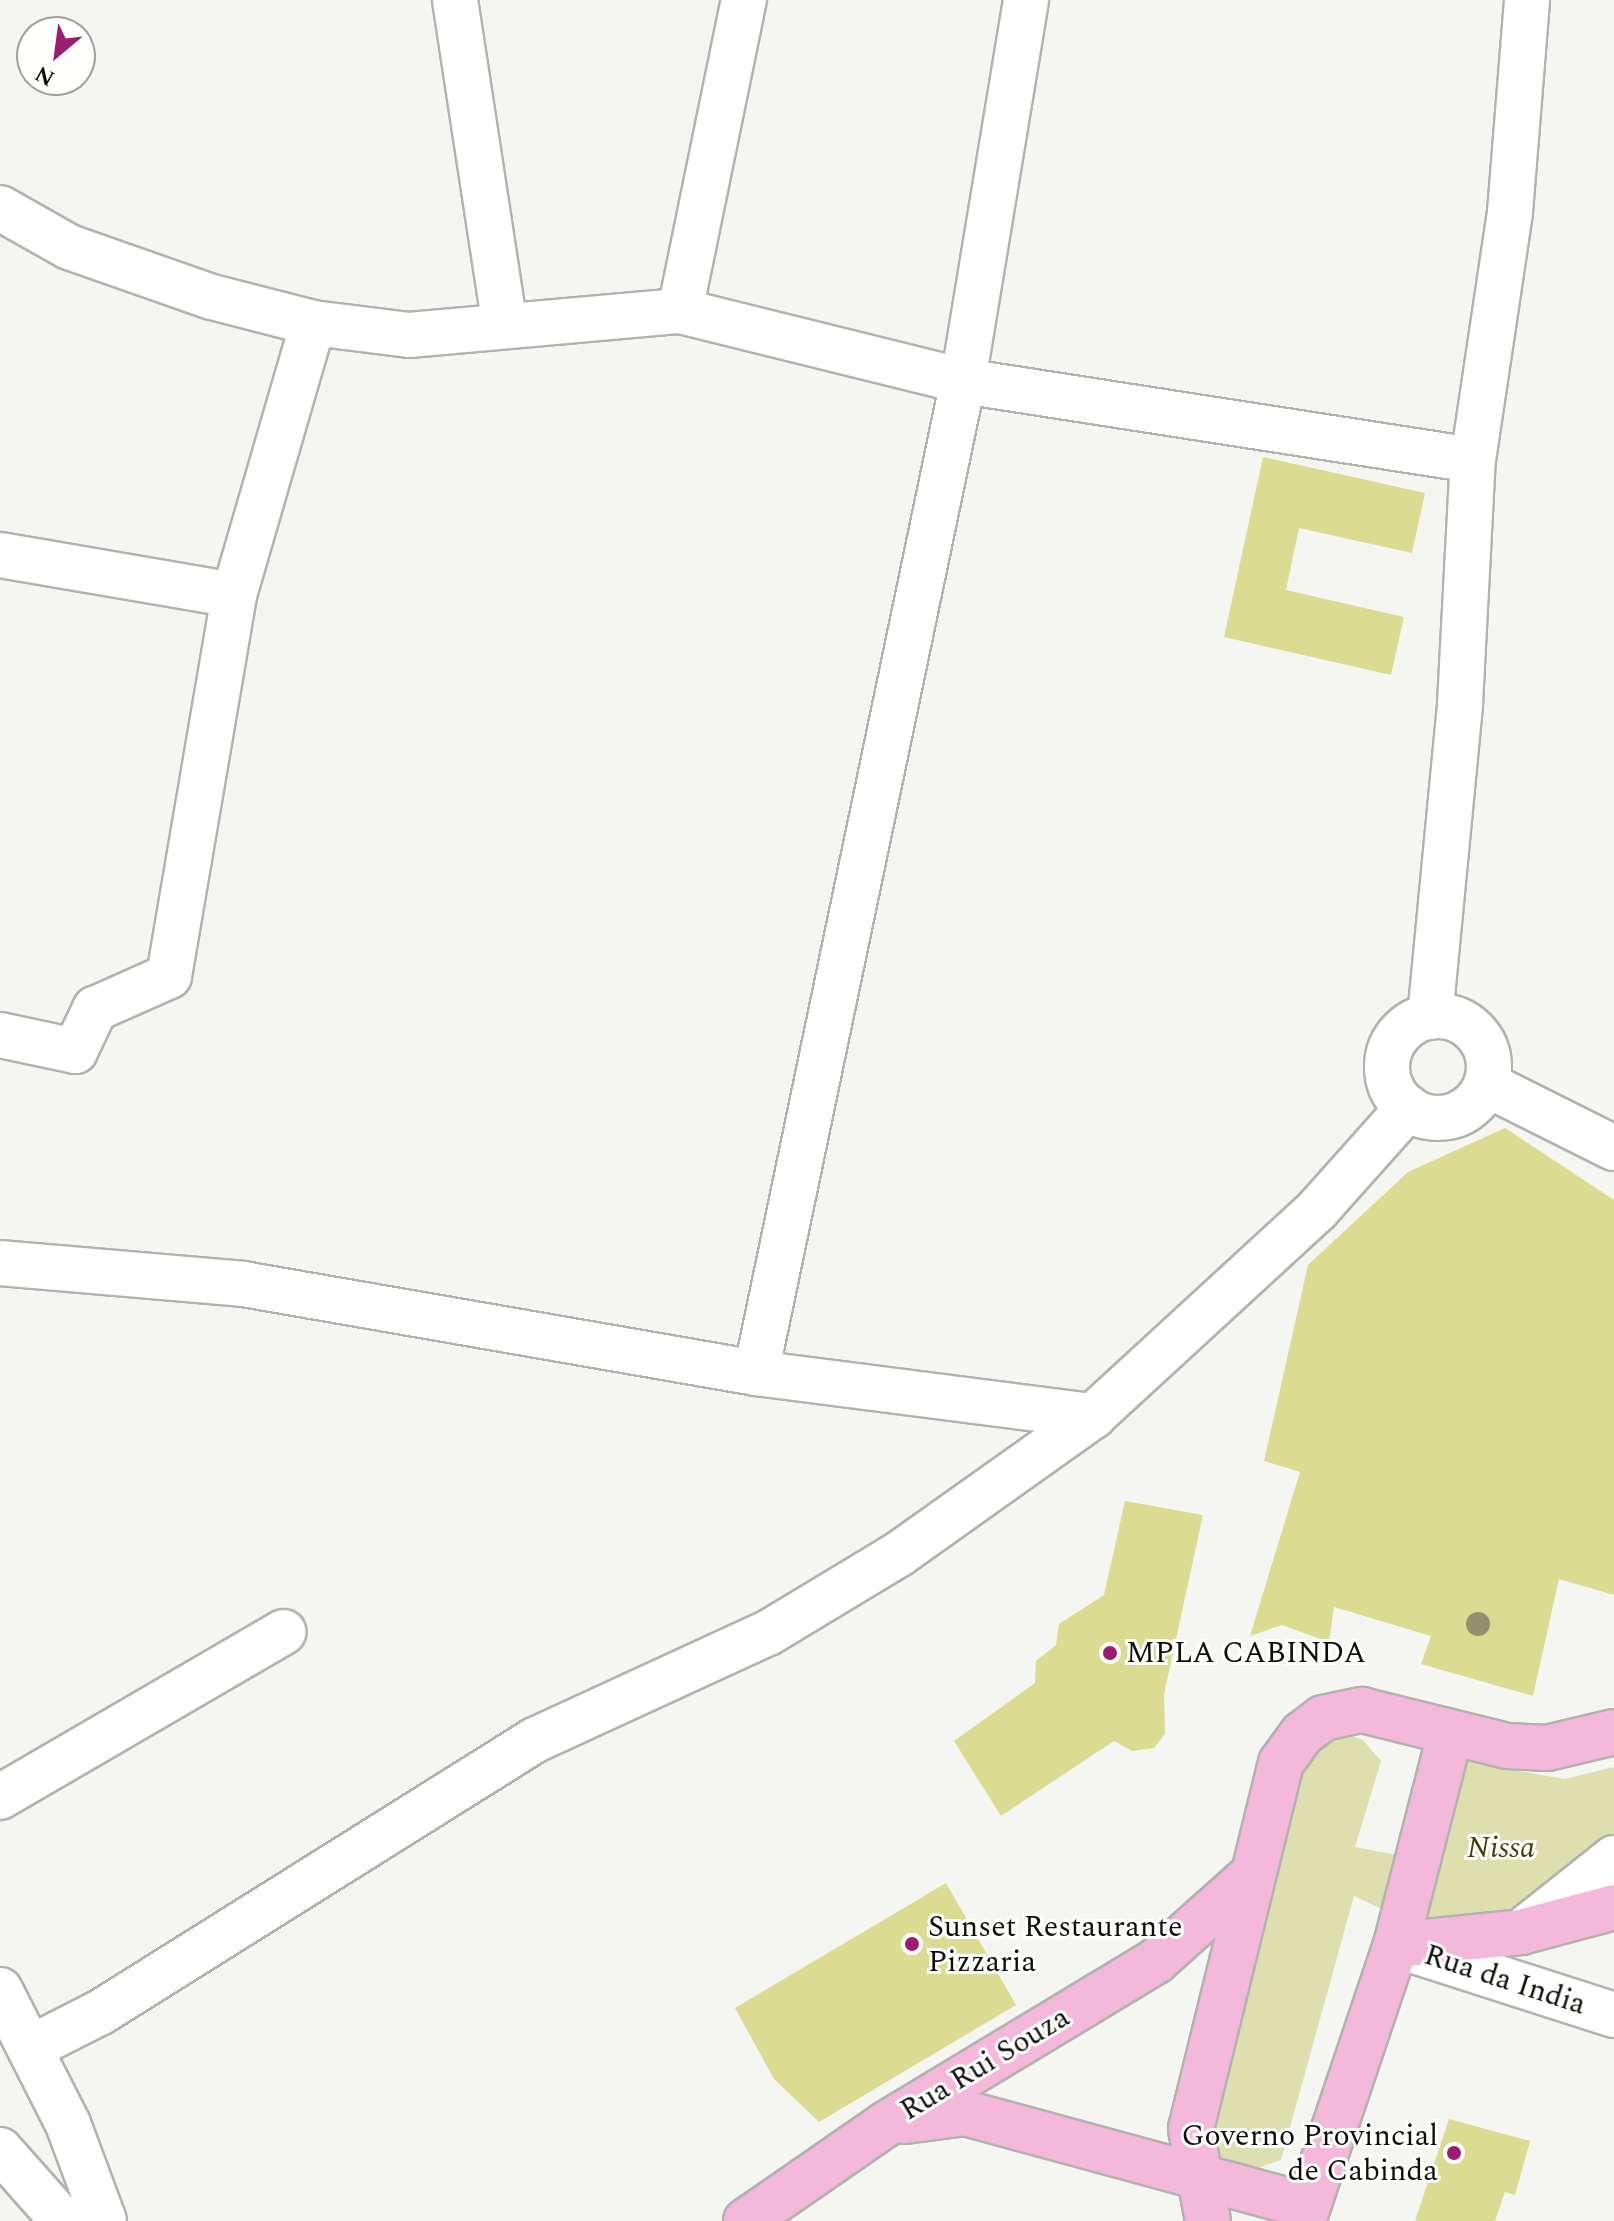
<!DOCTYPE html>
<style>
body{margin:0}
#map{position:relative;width:1614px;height:2221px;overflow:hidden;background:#f5f5f1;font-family:Spectral,serif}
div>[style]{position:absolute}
.green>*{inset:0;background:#dedfae}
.building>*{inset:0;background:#dbdc92}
.roads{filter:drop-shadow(2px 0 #b2b2af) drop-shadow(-2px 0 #b2b2af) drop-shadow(0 2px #b2b2af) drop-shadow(0 -2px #b2b2af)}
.minor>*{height:44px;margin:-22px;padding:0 22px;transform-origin:22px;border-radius:22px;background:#fff}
.minor>.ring{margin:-22px;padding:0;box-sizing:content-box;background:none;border:44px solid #fff;border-radius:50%}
.major>*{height:44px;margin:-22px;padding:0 22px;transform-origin:22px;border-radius:22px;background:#f3b8da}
.trees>*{width:24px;height:24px;margin:-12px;border-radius:50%;background:#92916f}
.dots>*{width:22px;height:22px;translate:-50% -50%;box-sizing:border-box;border:4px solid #fffffe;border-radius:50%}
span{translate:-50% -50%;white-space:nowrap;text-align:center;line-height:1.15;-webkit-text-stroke:6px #fffffe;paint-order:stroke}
.poi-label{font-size:30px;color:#0e0e0d}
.left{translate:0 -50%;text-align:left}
.right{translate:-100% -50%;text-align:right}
.park-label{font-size:30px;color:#414005;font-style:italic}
.street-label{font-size:30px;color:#0e0e0d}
.north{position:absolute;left:16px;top:16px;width:80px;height:80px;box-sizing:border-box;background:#fffffe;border:2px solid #9f9f9e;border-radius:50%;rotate:209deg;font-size:22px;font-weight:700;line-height:32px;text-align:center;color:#0e0e0d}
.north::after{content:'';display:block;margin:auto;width:28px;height:36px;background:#9b1d72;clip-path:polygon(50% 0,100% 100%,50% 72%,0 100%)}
</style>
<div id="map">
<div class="green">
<div style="clip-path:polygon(1334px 1730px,1363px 1740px,1381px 1761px,1355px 1847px,1418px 1859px,1456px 1758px,1482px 1755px,1507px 1769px,1565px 1779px,1614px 1767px,1614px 1887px,1502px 1935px,1403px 1919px,1354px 1896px,1281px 2160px,1252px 2170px,1193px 2147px,1306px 1751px)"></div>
</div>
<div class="building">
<div style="clip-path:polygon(1263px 457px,1425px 493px,1412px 553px,1299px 528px,1286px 590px,1404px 617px,1391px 675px,1224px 637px)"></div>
<div style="clip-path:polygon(1505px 1128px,1614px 1200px,1614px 1595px,1559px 1579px,1533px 1696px,1421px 1664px,1431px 1636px,1334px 1607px,1329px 1642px,1282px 1625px,1250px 1636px,1300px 1472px,1264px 1461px,1308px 1265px,1408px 1172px)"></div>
<div style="clip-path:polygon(1125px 1501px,1203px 1515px,1164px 1694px,1165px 1734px,1154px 1748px,1132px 1751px,1114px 1741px,1001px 1816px,954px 1741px,1035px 1683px,1036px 1661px,1056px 1645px,1059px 1624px,1104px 1595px)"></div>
<div style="clip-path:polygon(946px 1883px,1016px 2005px,819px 2122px,774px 2079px,735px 2008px)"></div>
<div style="clip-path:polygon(1449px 2119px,1530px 2141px,1515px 2195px,1505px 2192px,1495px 2221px,1415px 2221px)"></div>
</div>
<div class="roads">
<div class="minor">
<div style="left:455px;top:0;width:325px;rotate:81.3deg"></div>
<div style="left:0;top:208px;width:79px;rotate:29.5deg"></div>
<div style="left:69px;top:247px;width:151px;rotate:19.3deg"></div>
<div style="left:212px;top:297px;width:104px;rotate:14.4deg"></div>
<div style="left:313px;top:323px;width:97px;rotate:7.1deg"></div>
<div style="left:409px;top:335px;width:272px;rotate:-5.1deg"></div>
<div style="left:680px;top:311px;width:292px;rotate:13.9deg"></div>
<div style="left:963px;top:381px;width:516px;rotate:8.81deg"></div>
<div style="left:680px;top:311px;width:318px;rotate:-78.4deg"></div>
<div style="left:0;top:555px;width:237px;rotate:9.7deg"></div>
<div style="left:234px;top:595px;width:283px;rotate:-73.8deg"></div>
<div class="ring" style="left:1387px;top:1016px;width:58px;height:58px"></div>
<div style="left:1430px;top:1017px;width:314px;rotate:-84.5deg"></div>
<div style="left:1460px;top:704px;width:244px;rotate:-87deg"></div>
<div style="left:1473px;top:460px;width:251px;rotate:-81.5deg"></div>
<div style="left:1510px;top:212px;width:213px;rotate:-85.4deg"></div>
<div style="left:0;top:1035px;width:77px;rotate:12deg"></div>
<div style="left:75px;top:1051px;width:47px;rotate:-64.5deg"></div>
<div style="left:95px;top:1009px;width:81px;rotate:-24deg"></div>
<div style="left:169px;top:976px;width:387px;rotate:-80.3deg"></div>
<div style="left:1486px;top:1084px;width:143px;rotate:26.6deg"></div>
<div style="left:0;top:1263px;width:244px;rotate:4.9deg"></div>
<div style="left:243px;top:1284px;width:521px;rotate:9.84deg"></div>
<div style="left:756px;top:1373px;width:340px;rotate:7.3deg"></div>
<div style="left:756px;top:1373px;width:1013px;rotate:-78.21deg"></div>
<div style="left:963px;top:381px;width:386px;rotate:-80.6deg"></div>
<div style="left:0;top:1797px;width:328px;rotate:-30.2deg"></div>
<div style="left:1521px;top:1932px;width:119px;rotate:-38.5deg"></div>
<div style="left:1396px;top:1945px;width:229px;rotate:17.8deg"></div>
<div style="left:0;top:1990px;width:150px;rotate:63.1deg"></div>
<div style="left:68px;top:2124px;width:103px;rotate:69.6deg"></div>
<div style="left:32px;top:2047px;width:77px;rotate:-26.9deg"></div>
<div style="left:101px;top:2012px;width:512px;rotate:-32.08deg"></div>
<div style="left:535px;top:1740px;width:256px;rotate:-24.7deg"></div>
<div style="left:768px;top:1633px;width:153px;rotate:-31.1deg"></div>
<div style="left:899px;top:1554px;width:238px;rotate:-35.4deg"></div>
<div style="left:1093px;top:1416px;width:304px;rotate:-42.6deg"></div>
<div style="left:1317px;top:1210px;width:137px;rotate:-48.3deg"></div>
<div style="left:0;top:2150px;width:95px;rotate:48.4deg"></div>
</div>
<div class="major">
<div style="left:1396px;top:1945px;width:126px;rotate:-5.9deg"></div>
<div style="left:1521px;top:1932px;width:96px;rotate:-15deg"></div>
<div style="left:905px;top:2121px;width:61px;rotate:-7.6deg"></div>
<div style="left:965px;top:2113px;width:355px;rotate:15.2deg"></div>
<div style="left:746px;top:2221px;width:170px;rotate:-34.7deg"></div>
<div style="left:886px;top:2124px;width:315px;rotate:-31.1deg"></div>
<div style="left:1156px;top:1961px;width:127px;rotate:-41.8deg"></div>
<div style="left:1208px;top:2221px;width:94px;rotate:-100.5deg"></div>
<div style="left:1191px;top:2129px;width:377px;rotate:-76.2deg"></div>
<div style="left:1281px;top:1763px;width:36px;rotate:-54deg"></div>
<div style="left:1302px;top:1734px;width:26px;rotate:-37deg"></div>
<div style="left:1323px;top:1718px;width:40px;rotate:-12deg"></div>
<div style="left:1362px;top:1710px;width:150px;rotate:13.9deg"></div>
<div style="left:1508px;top:1746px;width:39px;rotate:3deg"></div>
<div style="left:1547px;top:1748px;width:69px;rotate:-13.4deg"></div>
<div style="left:1303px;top:2221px;width:291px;rotate:-71.4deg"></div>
<div style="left:1396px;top:1945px;width:217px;rotate:-75.6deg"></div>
</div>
</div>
<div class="trees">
<div style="left:1478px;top:1624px"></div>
</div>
<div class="dots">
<div style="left:1110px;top:1653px;background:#9b1d72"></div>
<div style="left:912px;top:1944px;background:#9b1d72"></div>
<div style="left:1454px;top:2153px;background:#9b1d72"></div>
</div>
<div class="poi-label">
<span class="left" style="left:1126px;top:1653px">MPLA CABINDA</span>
<span class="left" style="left:928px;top:1944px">Sunset Restaurante<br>Pizzaria</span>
<span class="right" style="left:1438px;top:2153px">Governo Provincial<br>de Cabinda</span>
</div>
<div class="park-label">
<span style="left:1501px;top:1848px">Nissa</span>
</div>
<div class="street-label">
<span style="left:1505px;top:1980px;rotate:18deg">Rua da India</span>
<span style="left:985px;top:2064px;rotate:-31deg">Rua Rui Souza</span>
</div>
<div class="north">N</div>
</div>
